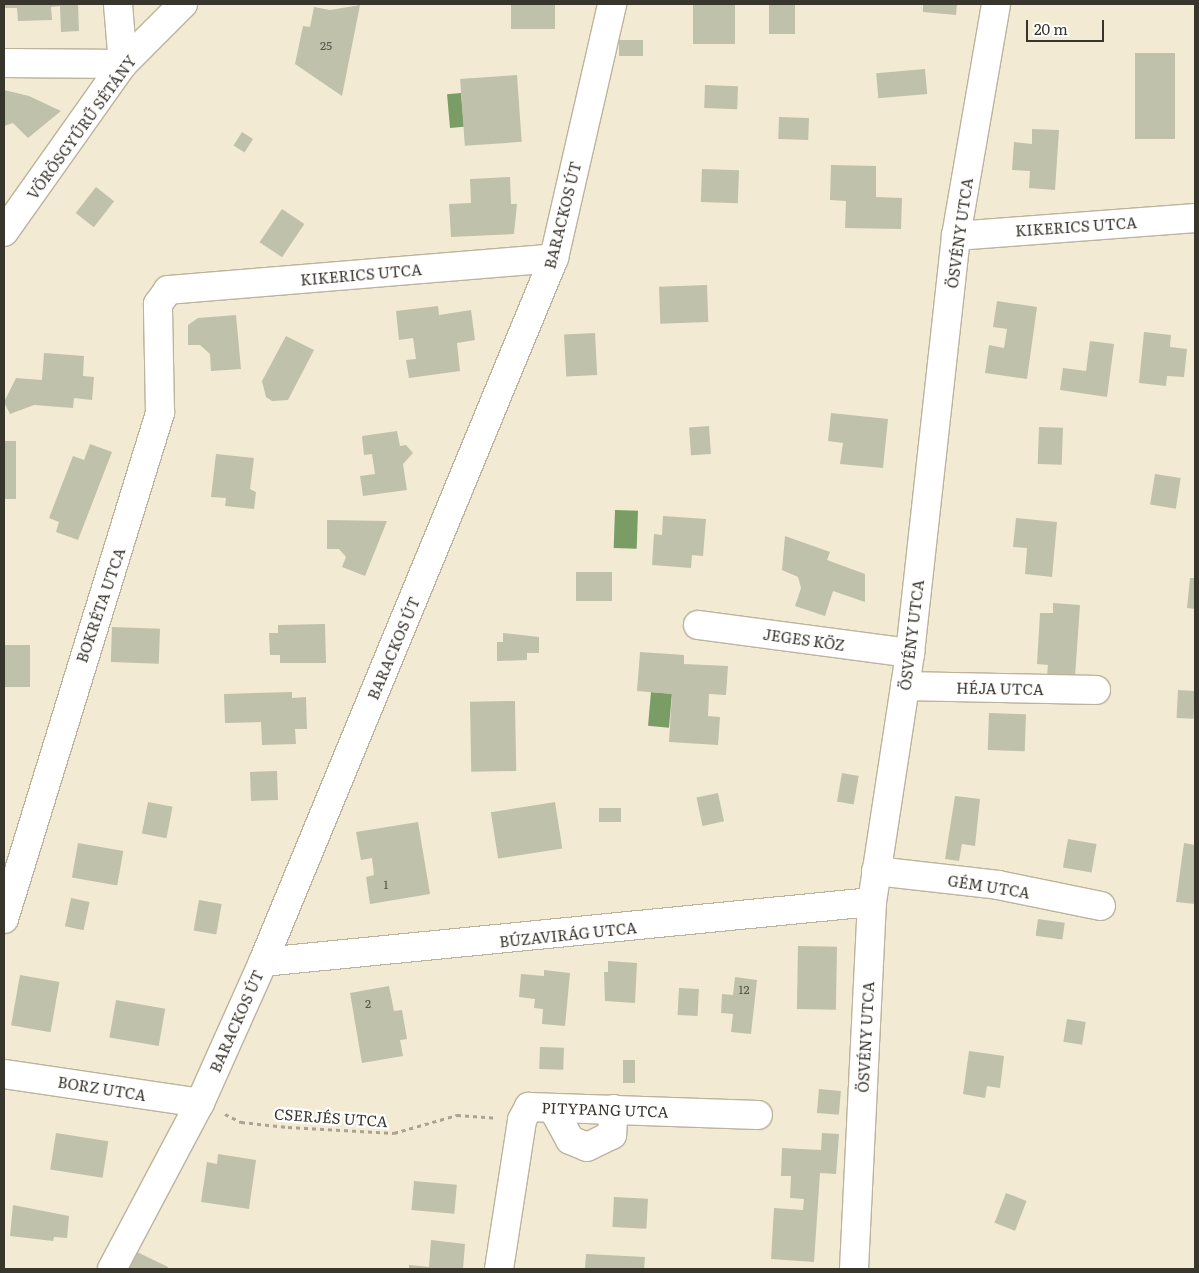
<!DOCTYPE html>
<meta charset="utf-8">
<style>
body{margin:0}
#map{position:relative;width:1199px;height:1273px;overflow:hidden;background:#f3ead4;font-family:Literata,serif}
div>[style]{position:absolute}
.water>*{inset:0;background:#7a9d66;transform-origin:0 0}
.building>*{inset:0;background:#bfc1aa;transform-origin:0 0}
.path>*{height:3px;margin-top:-1.5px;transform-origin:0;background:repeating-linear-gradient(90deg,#aaa392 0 4px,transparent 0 8px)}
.roads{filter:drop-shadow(1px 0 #bcb39e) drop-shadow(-1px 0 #bcb39e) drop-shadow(0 1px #bcb39e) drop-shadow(0 -1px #bcb39e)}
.minor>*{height:28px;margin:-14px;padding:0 14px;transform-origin:14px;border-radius:14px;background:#fff}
span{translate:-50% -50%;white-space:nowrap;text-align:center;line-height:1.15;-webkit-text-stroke:4.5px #fff;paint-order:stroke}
.number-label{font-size:12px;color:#5a584c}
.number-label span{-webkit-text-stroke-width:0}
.street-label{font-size:15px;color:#38352c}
.frame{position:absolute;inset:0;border:5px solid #38352c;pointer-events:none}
.scale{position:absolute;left:1026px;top:20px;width:78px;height:22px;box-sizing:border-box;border:2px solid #38352c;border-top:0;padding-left:6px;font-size:15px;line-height:18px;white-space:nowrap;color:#38352c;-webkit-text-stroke:4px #fff;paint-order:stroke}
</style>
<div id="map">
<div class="water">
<div style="left:461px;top:93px;width:34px;height:14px;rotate:85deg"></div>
<div style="left:615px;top:510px;width:23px;height:38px;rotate:2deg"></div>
<div style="left:651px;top:692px;width:21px;height:34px;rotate:5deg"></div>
</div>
<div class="building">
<div style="clip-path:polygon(4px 4px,78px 4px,79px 31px,61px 32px,60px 6px,51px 7px,52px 20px,18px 21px,17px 8px,4px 8px)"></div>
<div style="left:511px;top:4px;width:44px;height:25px"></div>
<div style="left:693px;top:4px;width:42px;height:40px"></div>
<div style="left:769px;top:4px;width:26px;height:30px"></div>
<div style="clip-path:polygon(923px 4px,957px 4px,956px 15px,923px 12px)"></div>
<div style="clip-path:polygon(360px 5px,342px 96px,295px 64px,303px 26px,310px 27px,314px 7px,330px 10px)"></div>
<div style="left:619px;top:40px;width:24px;height:16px"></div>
<div style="left:1135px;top:53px;width:40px;height:86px"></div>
<div style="left:925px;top:69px;width:25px;height:49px;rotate:85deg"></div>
<div style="left:517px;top:75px;width:67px;height:57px;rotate:86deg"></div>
<div style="left:705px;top:85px;width:33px;height:23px;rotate:2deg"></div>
<div style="clip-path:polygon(4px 90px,29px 96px,61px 111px,28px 138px,13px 123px,4px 126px)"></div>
<div style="left:779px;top:117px;width:30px;height:22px;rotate:2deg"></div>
<div style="clip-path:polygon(1032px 129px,1059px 130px,1055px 190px,1029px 188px,1030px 171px,1012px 170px,1014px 142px,1032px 144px)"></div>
<div style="left:242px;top:132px;width:13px;height:16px;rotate:32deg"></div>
<div style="clip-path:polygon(831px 165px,876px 166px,876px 197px,902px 198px,901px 229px,845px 228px,846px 201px,830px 200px)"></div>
<div style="left:702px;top:169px;width:37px;height:33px;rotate:2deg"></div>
<div style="clip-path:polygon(510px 177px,511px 204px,517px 204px,514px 234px,451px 237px,449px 204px,471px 203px,470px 179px)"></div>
<div style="left:96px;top:187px;width:23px;height:33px;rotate:38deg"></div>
<div style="left:282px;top:209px;width:27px;height:40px;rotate:34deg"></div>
<div style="left:707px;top:285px;width:37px;height:48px;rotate:88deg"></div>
<div style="clip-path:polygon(997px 301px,1037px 307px,1027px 379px,985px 373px,989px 345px,1004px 348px,1007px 329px,993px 327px)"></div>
<div style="clip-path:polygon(438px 306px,439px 315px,471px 310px,475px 340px,457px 343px,460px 371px,409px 378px,406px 360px,416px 359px,413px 338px,399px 340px,396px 311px)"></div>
<div style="clip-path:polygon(236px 315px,241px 369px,211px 371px,210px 354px,200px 345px,188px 345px,188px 325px,198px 318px)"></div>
<div style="clip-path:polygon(1144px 332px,1171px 335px,1170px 347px,1187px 349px,1184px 377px,1167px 376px,1166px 386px,1139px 383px)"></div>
<div style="left:595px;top:333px;width:42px;height:31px;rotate:87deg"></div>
<div style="clip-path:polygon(286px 336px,314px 350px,288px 400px,272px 401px,266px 397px,262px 381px)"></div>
<div style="clip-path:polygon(1090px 341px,1114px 344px,1107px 397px,1060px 390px,1063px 368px,1086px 371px)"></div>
<div style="clip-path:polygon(44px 353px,84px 356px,83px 376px,94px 377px,92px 400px,74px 398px,73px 408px,34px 405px,10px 414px,4px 402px,16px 378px,42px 380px)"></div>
<div style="clip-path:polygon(831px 413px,888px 419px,883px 468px,840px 464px,843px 443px,828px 441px)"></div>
<div style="left:709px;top:426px;width:28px;height:20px;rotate:86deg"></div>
<div style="left:1039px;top:427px;width:24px;height:37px;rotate:2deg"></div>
<div style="clip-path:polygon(397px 431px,400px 446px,406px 445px,413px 453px,403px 464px,407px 490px,363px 496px,360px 476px,375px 474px,372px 454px,364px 455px,362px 436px)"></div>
<div style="left:4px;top:441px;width:12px;height:58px"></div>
<div style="clip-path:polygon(90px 444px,112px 452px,78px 540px,56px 532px,59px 522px,49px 518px,73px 456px,84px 460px)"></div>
<div style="clip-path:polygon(216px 454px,254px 458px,250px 489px,256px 492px,254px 509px,225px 506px,226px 498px,211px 497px)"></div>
<div style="left:1155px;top:474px;width:26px;height:31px;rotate:9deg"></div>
<div style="clip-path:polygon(663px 516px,706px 519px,703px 556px,692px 555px,691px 568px,652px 565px,654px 534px,662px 535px)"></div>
<div style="clip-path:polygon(1016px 518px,1057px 522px,1052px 577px,1025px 574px,1027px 548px,1013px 547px)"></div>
<div style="clip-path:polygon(327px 520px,387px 521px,365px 576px,342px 567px,346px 557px,339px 549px,327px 549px)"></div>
<div style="clip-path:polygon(785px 536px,830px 552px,827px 560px,865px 574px,865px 602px,833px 591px,825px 616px,795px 606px,801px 588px,798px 577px,782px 570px)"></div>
<div style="left:612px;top:572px;width:29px;height:36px;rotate:90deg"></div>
<div style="clip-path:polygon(1190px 578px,1195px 578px,1195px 609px,1187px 608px)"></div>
<div style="clip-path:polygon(1053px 603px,1080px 605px,1075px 677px,1047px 675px,1048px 665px,1037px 664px,1040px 613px,1053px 613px)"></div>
<div style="clip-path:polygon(325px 624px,326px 663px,280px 663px,280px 655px,270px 655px,269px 633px,278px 633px,278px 625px)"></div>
<div style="left:112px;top:627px;width:48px;height:35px;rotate:2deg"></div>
<div style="clip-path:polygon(503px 633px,539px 637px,539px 653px,527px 653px,527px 660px,497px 661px,497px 642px,503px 642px)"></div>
<div style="left:4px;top:645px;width:26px;height:42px"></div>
<div style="clip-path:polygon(640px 652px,684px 655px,684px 664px,728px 666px,726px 695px,709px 694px,708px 716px,720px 717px,718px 745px,669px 742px,672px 694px,637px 691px)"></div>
<div style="left:1178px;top:690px;width:17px;height:28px;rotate:3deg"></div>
<div style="clip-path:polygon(292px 692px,292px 698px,306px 697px,307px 729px,295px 729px,296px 744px,262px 745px,261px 722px,225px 723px,224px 694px)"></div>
<div style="left:515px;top:701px;width:70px;height:45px;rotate:89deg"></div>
<div style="left:989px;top:713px;width:37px;height:37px;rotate:2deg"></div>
<div style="left:277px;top:771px;width:29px;height:27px;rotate:88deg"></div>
<div style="left:842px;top:773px;width:17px;height:29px;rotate:10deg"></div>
<div style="left:718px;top:793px;width:29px;height:22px;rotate:78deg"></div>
<div style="clip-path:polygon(955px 796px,980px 799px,975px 846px,962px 844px,959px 861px,945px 859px)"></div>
<div style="left:148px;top:802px;width:25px;height:32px;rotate:11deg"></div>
<div style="left:555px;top:802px;width:47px;height:65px;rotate:81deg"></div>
<div style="left:621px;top:808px;width:14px;height:22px;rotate:90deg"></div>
<div style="clip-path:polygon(418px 822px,430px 894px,370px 904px,366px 877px,374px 875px,372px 858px,361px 860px,356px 832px)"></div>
<div style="left:1068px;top:839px;width:29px;height:29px;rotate:10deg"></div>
<div style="left:78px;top:843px;width:46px;height:35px;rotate:10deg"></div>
<div style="clip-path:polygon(1184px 843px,1195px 845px,1195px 904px,1176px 902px)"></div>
<div style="left:71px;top:898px;width:19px;height:29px;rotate:12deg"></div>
<div style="left:199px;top:900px;width:23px;height:31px;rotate:10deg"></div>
<div style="left:1038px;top:919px;width:27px;height:17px;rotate:8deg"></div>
<div style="left:798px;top:946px;width:39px;height:63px;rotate:1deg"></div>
<div style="clip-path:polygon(608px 961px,637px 963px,635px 1003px,605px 1001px,604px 972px,608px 972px)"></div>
<div style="clip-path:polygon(544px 970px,570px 973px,565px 1026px,542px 1024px,543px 1009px,534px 1008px,535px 999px,519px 997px,521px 974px,544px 976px)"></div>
<div style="left:20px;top:975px;width:40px;height:51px;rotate:10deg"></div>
<div style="clip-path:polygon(735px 977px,757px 980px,751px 1034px,731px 1032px,733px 1014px,721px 1013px,722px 994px,733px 995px)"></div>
<div style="clip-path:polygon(389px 986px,394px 1011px,402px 1010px,407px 1039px,400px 1040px,403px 1056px,362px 1063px,350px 993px)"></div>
<div style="left:679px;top:988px;width:20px;height:27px;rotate:3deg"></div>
<div style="left:116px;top:1000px;width:50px;height:38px;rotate:10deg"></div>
<div style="left:1067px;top:1019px;width:19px;height:23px;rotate:9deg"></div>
<div style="left:540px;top:1047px;width:24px;height:22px;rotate:2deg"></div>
<div style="clip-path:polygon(969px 1051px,1004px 1056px,1000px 1088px,987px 1086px,985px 1098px,963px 1094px)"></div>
<div style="left:623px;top:1060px;width:12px;height:23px"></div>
<div style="left:819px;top:1089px;width:22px;height:24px;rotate:5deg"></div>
<div style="left:56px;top:1133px;width:53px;height:37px;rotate:9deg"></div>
<div style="clip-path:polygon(822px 1133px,839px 1134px,836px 1174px,820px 1173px,814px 1262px,771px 1259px,774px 1208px,803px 1210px,804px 1199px,790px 1198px,791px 1176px,781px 1176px,782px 1148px,821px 1150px)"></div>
<div style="clip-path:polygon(218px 1154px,256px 1160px,249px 1209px,201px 1202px,207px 1162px,217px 1164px)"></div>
<div style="left:414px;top:1181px;width:43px;height:29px;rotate:5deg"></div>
<div style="left:1006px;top:1193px;width:22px;height:32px;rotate:21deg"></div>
<div style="left:614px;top:1197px;width:34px;height:30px;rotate:3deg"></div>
<div style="clip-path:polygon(13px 1205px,69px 1216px,67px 1238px,54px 1237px,53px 1241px,10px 1236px)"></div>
<div style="clip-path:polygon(431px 1240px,465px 1244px,463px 1269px,409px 1269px,409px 1265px,429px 1267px)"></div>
<div style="clip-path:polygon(137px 1252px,168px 1267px,167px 1269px,129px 1269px)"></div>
<div style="clip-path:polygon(586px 1254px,645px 1257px,644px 1269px,585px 1269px)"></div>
</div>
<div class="path">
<div style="left:225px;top:1114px;width:18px;rotate:27deg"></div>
<div style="left:241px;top:1122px;width:47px;rotate:6.1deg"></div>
<div style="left:288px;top:1127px;width:106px;rotate:3.2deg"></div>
<div style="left:394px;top:1133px;width:66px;rotate:-15.9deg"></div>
<div style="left:457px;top:1115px;width:39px;rotate:4deg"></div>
</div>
<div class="roads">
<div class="minor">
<div style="left:4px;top:63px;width:119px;rotate:0.5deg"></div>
<div style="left:123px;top:64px;width:60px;rotate:-94.8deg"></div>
<div style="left:4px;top:232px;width:206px;rotate:-54.7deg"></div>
<div style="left:123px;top:64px;width:85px;rotate:-45deg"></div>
<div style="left:956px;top:236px;width:240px;rotate:-4.3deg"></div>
<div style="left:698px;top:625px;width:214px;rotate:7.5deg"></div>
<div style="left:905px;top:686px;width:191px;rotate:1.2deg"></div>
<div style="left:876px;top:871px;width:123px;rotate:6.5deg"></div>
<div style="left:998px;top:885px;width:105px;rotate:11.5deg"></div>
<div style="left:4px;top:919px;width:530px;rotate:-72.87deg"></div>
<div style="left:160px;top:413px;width:109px;rotate:-91.1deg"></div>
<div style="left:158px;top:304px;width:17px;rotate:-54deg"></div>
<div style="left:168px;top:290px;width:387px;rotate:-4.7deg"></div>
<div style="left:263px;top:962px;width:612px;rotate:-5.63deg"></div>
<div style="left:4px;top:1074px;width:198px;rotate:8.4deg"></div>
<div style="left:553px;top:1109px;width:35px;rotate:61deg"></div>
<div style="left:570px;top:1140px;width:18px;rotate:22deg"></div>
<div style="left:587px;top:1147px;width:28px;rotate:-26deg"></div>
<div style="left:612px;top:1135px;width:26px;rotate:-86deg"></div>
<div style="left:112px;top:1269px;width:188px;rotate:-62.1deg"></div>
<div style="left:200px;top:1103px;width:154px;rotate:-65.9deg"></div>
<div style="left:263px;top:962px;width:762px;rotate:-67.54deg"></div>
<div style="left:554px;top:258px;width:261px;rotate:-77.1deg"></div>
<div style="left:499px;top:1269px;width:151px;rotate:-81.2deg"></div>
<div style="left:522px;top:1120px;width:15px;rotate:-62deg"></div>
<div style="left:529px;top:1107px;width:229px;rotate:2deg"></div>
<div style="left:854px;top:1269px;width:367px;rotate:-87.2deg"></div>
<div style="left:872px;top:902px;width:252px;rotate:-81.3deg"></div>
<div style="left:910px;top:653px;width:420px;rotate:-83.7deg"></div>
<div style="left:956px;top:236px;width:235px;rotate:-80.2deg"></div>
</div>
</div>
<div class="number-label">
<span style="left:326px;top:46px">25</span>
<span style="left:386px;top:885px">1</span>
<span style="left:744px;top:990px">12</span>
<span style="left:368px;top:1004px">2</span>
</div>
<div class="street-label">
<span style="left:81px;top:127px;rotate:-54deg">VÖRÖSGYŰRŰ SÉTÁNY</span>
<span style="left:562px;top:215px;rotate:-76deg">BARACKOS ÚT</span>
<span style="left:1076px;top:226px;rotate:-4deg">KIKERICS UTCA</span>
<span style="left:959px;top:233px;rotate:-82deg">ÖSVÉNY UTCA</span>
<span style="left:361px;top:274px;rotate:-5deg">KIKERICS UTCA</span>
<span style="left:100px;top:605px;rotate:-71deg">BOKRÉTA UTCA</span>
<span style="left:911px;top:635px;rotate:-83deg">ÖSVÉNY UTCA</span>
<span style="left:804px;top:639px;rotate:8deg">JEGES KÖZ</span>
<span style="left:393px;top:648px;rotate:-67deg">BARACKOS ÚT</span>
<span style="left:1000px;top:688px;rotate:1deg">HÉJA UTCA</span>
<span style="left:989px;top:886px;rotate:9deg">GÉM UTCA</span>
<span style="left:568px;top:934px;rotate:-6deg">BÚZAVIRÁG UTCA</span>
<span style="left:236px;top:1021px;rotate:-66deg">BARACKOS ÚT</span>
<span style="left:865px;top:1037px;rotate:-87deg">ÖSVÉNY UTCA</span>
<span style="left:102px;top:1088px;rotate:9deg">BORZ UTCA</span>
<span style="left:605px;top:1109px;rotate:2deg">PITYPANG UTCA</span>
<span style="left:331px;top:1117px;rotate:4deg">CSERJÉS UTCA</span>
</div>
<div class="frame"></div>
<div class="scale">20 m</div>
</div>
